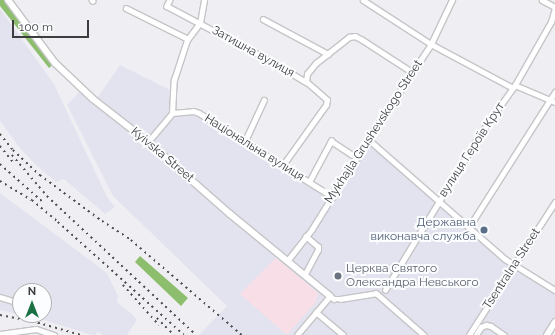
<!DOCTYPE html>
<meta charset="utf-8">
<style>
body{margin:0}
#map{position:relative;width:555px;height:335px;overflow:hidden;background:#efeff3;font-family:Raleway,sans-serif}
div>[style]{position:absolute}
.built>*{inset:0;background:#e3e3ef}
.education>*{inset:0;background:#f7dee7}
.forest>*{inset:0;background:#8dbe6e}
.roads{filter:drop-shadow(1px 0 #c5c5c8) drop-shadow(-1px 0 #c5c5c8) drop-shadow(0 1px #c5c5c8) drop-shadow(0 -1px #c5c5c8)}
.street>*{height:4.5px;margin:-2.25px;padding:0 2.25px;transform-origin:2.25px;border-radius:2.25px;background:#fff}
.secondary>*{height:6px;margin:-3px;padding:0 3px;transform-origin:3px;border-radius:3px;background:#fff}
.rail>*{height:1.5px;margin-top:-0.75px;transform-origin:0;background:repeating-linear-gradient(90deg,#535354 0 2px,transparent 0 6px)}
.dots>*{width:11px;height:11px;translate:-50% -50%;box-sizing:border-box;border:2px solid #fcfdff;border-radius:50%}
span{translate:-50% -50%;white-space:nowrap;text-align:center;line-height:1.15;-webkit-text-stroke:4px #fcfdff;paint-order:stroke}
.street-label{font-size:12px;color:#3d3d3e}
.service-label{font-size:12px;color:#4e5e75}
.right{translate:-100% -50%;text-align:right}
.worship-label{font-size:12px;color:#5b616d}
.left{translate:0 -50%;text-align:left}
.north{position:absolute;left:12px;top:283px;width:40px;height:40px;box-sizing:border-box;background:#fcfdff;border:1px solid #b0b0b2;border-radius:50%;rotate:0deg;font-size:11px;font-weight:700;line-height:16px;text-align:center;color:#3d3d3e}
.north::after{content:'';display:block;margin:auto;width:14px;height:18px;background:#1a7144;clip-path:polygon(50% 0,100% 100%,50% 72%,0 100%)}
.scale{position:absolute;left:12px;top:20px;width:77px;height:18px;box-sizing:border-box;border:2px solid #3d3d3e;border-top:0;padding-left:5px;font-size:12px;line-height:14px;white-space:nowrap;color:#3d3d3e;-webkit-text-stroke:3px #fcfdff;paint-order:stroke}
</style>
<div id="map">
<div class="built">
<div style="clip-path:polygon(0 9px,54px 84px,107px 197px,115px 207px,105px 214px,64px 179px,56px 182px,36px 165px,19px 147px,0 121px)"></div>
<div style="clip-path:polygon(120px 65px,172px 91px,172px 113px,193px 111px,333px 197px,368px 139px,505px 259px,555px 290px,555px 322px,547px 335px,199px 335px,227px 306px,113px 196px,67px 105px,82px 89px,95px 101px)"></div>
<div style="clip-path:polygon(0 193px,107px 273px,118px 296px,117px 302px,132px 314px,137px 320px,127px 335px,103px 335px,97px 332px,96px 335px,92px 335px,28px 315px,44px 315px,44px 291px,20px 291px,20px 315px,0 310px)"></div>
</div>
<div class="education">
<div style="clip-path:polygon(276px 258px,318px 293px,316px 302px,287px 335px,240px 294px)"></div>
</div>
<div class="forest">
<div style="clip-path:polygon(0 0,8px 0,55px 63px,49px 68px,0 6px)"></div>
<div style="clip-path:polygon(140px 256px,188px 298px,181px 306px,135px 262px)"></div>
</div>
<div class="roads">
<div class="street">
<div style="left:92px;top:0;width:1px;rotate:45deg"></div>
<div style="left:170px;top:0;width:7px;rotate:117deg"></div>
<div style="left:167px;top:6px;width:118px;rotate:27.9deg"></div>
<div style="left:271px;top:61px;width:41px;rotate:31deg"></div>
<div style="left:363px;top:0;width:81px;rotate:32.9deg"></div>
<div style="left:431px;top:44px;width:93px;rotate:28.2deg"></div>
<div style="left:542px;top:0;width:15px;rotate:28deg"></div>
<div style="left:126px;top:8px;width:69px;rotate:26.6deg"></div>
<div style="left:263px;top:19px;width:74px;rotate:28.3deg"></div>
<div style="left:515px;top:85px;width:43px;rotate:23deg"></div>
<div style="left:172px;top:113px;width:21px;rotate:-5deg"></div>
<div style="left:193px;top:111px;width:6px;rotate:18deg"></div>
<div style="left:199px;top:113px;width:158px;rotate:32.1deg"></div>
<div style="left:368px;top:139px;width:182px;rotate:41.2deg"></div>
<div style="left:505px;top:259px;width:59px;rotate:31.8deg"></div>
<div style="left:148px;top:142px;width:38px;rotate:-50deg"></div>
<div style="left:172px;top:113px;width:33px;rotate:-87deg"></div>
<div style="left:174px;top:80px;width:42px;rotate:-72deg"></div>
<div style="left:187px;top:40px;width:21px;rotate:-53deg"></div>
<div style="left:200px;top:23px;width:23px;rotate:-80deg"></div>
<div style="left:244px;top:143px;width:47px;rotate:-65.1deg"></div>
<div style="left:283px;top:165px;width:74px;rotate:-54.4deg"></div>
<div style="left:326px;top:105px;width:5px;rotate:-79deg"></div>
<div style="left:327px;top:100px;width:28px;rotate:-139deg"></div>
<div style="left:306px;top:82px;width:8px;rotate:-83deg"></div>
<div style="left:307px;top:74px;width:14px;rotate:-51deg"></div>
<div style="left:316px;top:63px;width:42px;rotate:-38.2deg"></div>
<div style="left:349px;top:37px;width:6px;rotate:-9deg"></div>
<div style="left:355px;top:36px;width:7px;rotate:27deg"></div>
<div style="left:361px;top:39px;width:61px;rotate:32.9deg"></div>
<div style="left:309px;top:182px;width:47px;rotate:-61.8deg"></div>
<div style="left:331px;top:141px;width:31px;rotate:33deg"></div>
<div style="left:469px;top:227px;width:160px;rotate:-57.5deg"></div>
<div style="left:288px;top:260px;width:39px;rotate:-52deg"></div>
<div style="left:312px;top:229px;width:106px;rotate:-58.1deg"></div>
<div style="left:368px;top:139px;width:114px;rotate:-56.4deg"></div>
<div style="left:431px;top:44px;width:49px;rotate:-64.5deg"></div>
<div style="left:305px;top:274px;width:27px;rotate:-62deg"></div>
<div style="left:318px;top:250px;width:3px;rotate:-90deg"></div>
<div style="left:318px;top:247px;width:16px;rotate:-140deg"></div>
<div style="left:385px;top:290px;width:184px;rotate:-58.6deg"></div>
<div style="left:481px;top:133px;width:59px;rotate:-54.7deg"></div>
<div style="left:515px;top:85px;width:73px;rotate:-60.3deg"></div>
<div style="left:551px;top:22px;width:15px;rotate:-74deg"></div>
<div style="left:0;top:297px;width:21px;rotate:17deg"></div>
<div style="left:316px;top:312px;width:35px;rotate:40deg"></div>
<div style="left:0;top:334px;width:36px;rotate:-8deg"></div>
<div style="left:36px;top:329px;width:19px;rotate:18deg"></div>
<div style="left:297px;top:335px;width:51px;rotate:-49.8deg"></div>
<div style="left:330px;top:296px;width:5px;rotate:37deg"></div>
<div style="left:334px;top:299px;width:6px"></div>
<div style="left:340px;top:299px;width:36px;rotate:-9deg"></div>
<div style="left:376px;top:293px;width:64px;rotate:41.2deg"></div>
<div style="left:469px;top:335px;width:158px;rotate:-57.1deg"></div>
<div style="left:476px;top:335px;width:9px;rotate:-58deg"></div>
<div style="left:481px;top:327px;width:5px;rotate:-22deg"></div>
<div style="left:486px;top:325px;width:5px;rotate:11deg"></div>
<div style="left:491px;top:326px;width:16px;rotate:35deg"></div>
</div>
<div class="secondary">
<div style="left:8px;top:0;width:79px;rotate:53.3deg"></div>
<div style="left:55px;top:63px;width:52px;rotate:43.5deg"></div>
<div style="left:93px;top:99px;width:70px;rotate:38deg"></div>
<div style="left:148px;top:142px;width:109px;rotate:41.3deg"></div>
<div style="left:230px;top:214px;width:129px;rotate:39.4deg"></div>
<div style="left:547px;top:335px;width:15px;rotate:-58deg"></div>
</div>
</div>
<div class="rail">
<div style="left:0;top:134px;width:21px;rotate:51deg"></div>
<div style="left:13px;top:150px;width:37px;rotate:43deg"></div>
<div style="left:40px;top:175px;width:77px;rotate:36.6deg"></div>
<div style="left:102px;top:221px;width:35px;rotate:33deg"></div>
<div style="left:131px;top:240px;width:146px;rotate:40.6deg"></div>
<div style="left:0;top:146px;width:21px;rotate:51deg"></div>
<div style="left:12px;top:155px;width:54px;rotate:49.5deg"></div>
<div style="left:47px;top:196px;width:204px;rotate:43deg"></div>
<div style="left:0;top:164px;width:57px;rotate:41.5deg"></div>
<div style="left:0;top:181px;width:37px;rotate:31deg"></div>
<div style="left:32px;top:200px;width:34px;rotate:40deg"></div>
<div style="left:58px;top:222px;width:169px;rotate:41.9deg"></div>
<div style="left:123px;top:285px;width:54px;rotate:48deg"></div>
<div style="left:0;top:315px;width:33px;rotate:11deg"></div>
<div style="left:32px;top:321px;width:51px;rotate:15.9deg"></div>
<div style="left:157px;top:318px;width:24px;rotate:45deg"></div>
</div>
<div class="dots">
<div style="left:484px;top:230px;background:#5c6f8a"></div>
<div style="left:338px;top:276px;background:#6b7280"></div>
</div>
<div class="street-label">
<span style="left:253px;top:52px;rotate:29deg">Затишна вулиця</span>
<span style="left:374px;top:132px;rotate:-57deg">Mykhajla Grushevskogo Street</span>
<span style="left:254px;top:148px;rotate:32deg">Національна вулиця</span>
<span style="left:472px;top:150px;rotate:-57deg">вулиця Героїв Крут</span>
<span style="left:162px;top:155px;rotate:40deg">Kyivska Street</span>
<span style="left:512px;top:269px;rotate:-57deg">Tsentralna Street</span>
</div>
<div class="service-label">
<span class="right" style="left:476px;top:230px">Державна<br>виконавча служба</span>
</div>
<div class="worship-label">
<span class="left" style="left:346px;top:276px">Церква Святого<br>Олександра Невського</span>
</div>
<div class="north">N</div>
<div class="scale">100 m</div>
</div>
